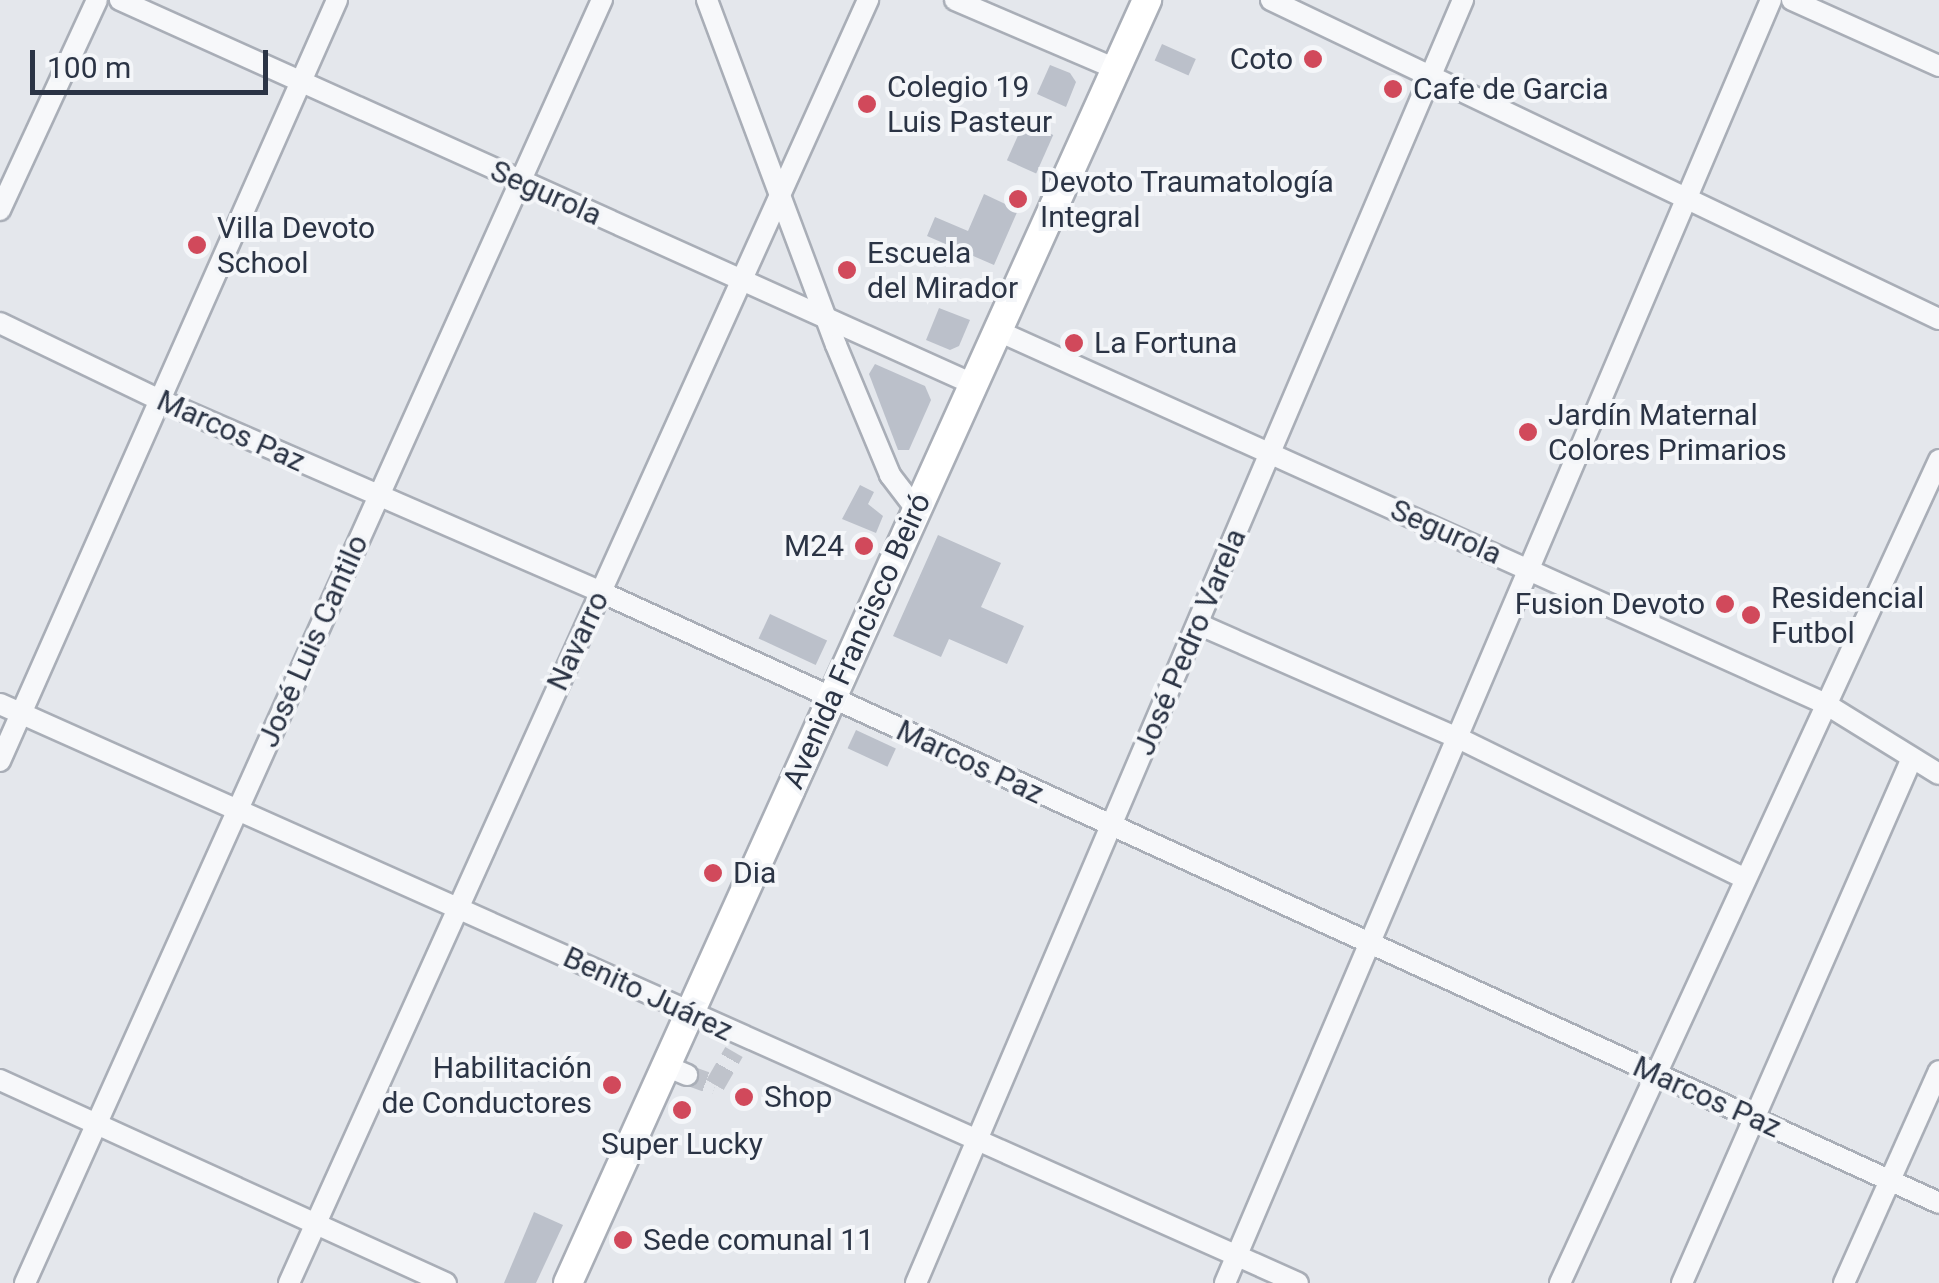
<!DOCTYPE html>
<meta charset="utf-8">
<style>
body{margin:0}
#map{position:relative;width:1939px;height:1283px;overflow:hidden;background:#e4e7ec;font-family:Roboto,sans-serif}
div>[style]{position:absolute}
.building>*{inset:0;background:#bbc0ca;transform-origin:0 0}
.minor-tunnel>*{height:20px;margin-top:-10px;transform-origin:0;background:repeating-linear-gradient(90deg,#bfc3cb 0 20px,transparent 0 30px)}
.roads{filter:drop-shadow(2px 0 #a9aeb7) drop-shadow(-2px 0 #a9aeb7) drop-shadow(0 2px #a9aeb7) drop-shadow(0 -2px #a9aeb7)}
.minor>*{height:20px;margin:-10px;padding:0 10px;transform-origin:10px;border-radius:10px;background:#f7f8fa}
.major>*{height:28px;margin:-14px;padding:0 14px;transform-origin:14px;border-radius:14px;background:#fff}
.dots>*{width:28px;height:28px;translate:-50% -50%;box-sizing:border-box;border:5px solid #f4f6f9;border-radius:50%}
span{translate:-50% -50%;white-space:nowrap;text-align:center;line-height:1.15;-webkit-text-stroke:8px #f4f6f9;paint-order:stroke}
.poi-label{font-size:30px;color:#2b3445}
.right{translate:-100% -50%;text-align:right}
.left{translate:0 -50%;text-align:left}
.street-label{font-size:30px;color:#2b3445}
.scale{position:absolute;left:30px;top:50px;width:238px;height:45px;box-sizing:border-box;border:5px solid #2b3445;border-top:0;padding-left:12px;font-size:30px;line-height:35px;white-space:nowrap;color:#2b3445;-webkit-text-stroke:8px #f4f6f9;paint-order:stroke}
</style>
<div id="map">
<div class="building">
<div style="left:1162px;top:44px;width:37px;height:18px;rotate:24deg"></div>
<div style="clip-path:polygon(1050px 65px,1070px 73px,1076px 82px,1066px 107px,1037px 94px)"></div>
<div style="left:1024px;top:122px;width:32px;height:42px;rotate:24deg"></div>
<div style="clip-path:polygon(984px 194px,1018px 210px,994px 265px,927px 236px,935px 217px,968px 231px)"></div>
<div style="clip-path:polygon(939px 308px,970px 320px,959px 346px,950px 350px,926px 340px)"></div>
<div style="clip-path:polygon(875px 364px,925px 386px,931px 400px,909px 450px,898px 450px,869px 374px)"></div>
<div style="clip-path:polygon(860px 485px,874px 492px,868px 504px,883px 516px,876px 533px,842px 519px)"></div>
<div style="clip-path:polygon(938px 535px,1001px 563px,981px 607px,1024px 626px,1007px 664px,949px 639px,941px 657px,893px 636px)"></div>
<div style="left:770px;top:614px;width:63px;height:27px;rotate:25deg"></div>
<div style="left:856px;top:730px;width:44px;height:20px;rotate:25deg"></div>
<div style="clip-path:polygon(534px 1212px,563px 1225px,536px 1283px,504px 1283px)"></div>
</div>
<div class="minor-tunnel">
<div style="left:687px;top:1075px;width:30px;rotate:20deg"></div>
<div style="left:715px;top:1085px;width:38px;rotate:-60deg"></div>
</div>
<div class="roads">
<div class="minor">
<div style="left:120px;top:0;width:935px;rotate:24.24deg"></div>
<div style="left:707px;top:0;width:368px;rotate:69.5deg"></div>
<div style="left:836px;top:345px;width:141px;rotate:67.4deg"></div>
<div style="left:890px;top:475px;width:43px;rotate:52.6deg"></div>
<div style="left:955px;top:0;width:175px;rotate:23.2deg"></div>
<div style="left:1271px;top:0;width:740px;rotate:25.53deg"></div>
<div style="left:1792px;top:0;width:161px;rotate:24.2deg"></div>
<div style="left:0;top:210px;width:231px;rotate:-65.2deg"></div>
<div style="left:0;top:323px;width:180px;rotate:25.7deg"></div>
<div style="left:162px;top:401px;width:479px;rotate:23.5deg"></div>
<div style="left:601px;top:592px;width:1471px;rotate:24.54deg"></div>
<div style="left:998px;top:331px;width:906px;rotate:24.25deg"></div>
<div style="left:1824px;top:703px;width:135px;rotate:31.7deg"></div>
<div style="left:1198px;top:624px;width:282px;rotate:23.7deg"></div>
<div style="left:1456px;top:737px;width:321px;rotate:26.1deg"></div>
<div style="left:0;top:704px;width:1421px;rotate:24.04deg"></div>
<div style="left:0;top:761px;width:832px;rotate:-66.11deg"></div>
<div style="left:666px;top:1066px;width:23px;rotate:23deg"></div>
<div style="left:0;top:1080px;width:490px;rotate:24.5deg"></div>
<div style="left:25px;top:1283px;width:1407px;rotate:-65.79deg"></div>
<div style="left:289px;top:1283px;width:1408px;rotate:-65.71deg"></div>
<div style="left:916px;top:1283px;width:1395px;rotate:-66.91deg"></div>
<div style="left:1225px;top:1283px;width:1394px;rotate:-66.95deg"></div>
<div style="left:1560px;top:1283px;width:906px;rotate:-65.27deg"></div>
<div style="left:1682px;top:1283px;width:573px;rotate:-66.34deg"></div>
<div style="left:1844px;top:1283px;width:232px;rotate:-65.9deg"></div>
</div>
<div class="major">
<div style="left:568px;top:1283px;width:1408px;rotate:-65.71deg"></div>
</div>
</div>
<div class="dots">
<div style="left:1313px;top:59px;background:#d1495b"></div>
<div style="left:1393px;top:89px;background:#d1495b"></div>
<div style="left:867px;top:104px;background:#d1495b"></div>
<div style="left:1018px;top:199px;background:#d1495b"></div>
<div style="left:197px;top:245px;background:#d1495b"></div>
<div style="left:847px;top:270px;background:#d1495b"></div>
<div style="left:1074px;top:343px;background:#d1495b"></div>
<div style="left:1528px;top:432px;background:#d1495b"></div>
<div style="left:864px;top:546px;background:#d1495b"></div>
<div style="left:1725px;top:604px;background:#d1495b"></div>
<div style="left:1751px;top:615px;background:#d1495b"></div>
<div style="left:713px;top:873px;background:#d1495b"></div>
<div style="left:612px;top:1085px;background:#d1495b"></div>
<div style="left:744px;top:1097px;background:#d1495b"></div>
<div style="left:682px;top:1110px;background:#d1495b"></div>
<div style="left:623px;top:1240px;background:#d1495b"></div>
</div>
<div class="poi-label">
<span class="right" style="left:1293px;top:59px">Coto</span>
<span class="left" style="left:887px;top:104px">Colegio 19<br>Luis Pasteur</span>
<span class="left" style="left:1413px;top:89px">Cafe de Garcia</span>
<span class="left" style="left:1040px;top:199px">Devoto Traumatología<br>Integral</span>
<span class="left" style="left:217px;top:245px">Villa Devoto<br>School</span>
<span class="left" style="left:867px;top:270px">Escuela<br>del Mirador</span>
<span class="left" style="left:1094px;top:343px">La Fortuna</span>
<span class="left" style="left:1548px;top:432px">Jardín Maternal<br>Colores Primarios</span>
<span class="right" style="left:844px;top:546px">M24</span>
<span class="left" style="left:1771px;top:615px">Residencial<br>Futbol</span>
<span class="right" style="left:1705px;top:604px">Fusion Devoto</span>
<span class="left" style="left:733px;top:873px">Dia</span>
<span class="right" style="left:592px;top:1085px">Habilitación<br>de Conductores</span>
<span class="left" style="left:764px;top:1097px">Shop</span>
<span style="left:682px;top:1144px">Super Lucky</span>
<span class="left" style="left:643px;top:1240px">Sede comunal 11</span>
</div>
<div class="street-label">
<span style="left:546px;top:193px;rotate:24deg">Segurola</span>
<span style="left:231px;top:431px;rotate:24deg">Marcos Paz</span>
<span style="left:1446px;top:532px;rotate:24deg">Segurola</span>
<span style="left:313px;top:641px;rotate:-66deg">José Luis Cantilo</span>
<span style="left:578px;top:641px;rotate:-65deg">Navarro</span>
<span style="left:857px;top:641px;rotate:-66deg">Avenida Francisco Beiró</span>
<span style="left:1190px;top:642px;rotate:-67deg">José Pedro Varela</span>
<span style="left:970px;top:762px;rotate:25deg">Marcos Paz</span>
<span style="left:648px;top:994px;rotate:25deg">Benito Juárez</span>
<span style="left:1707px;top:1097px;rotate:24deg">Marcos Paz</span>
</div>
<div class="scale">100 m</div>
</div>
